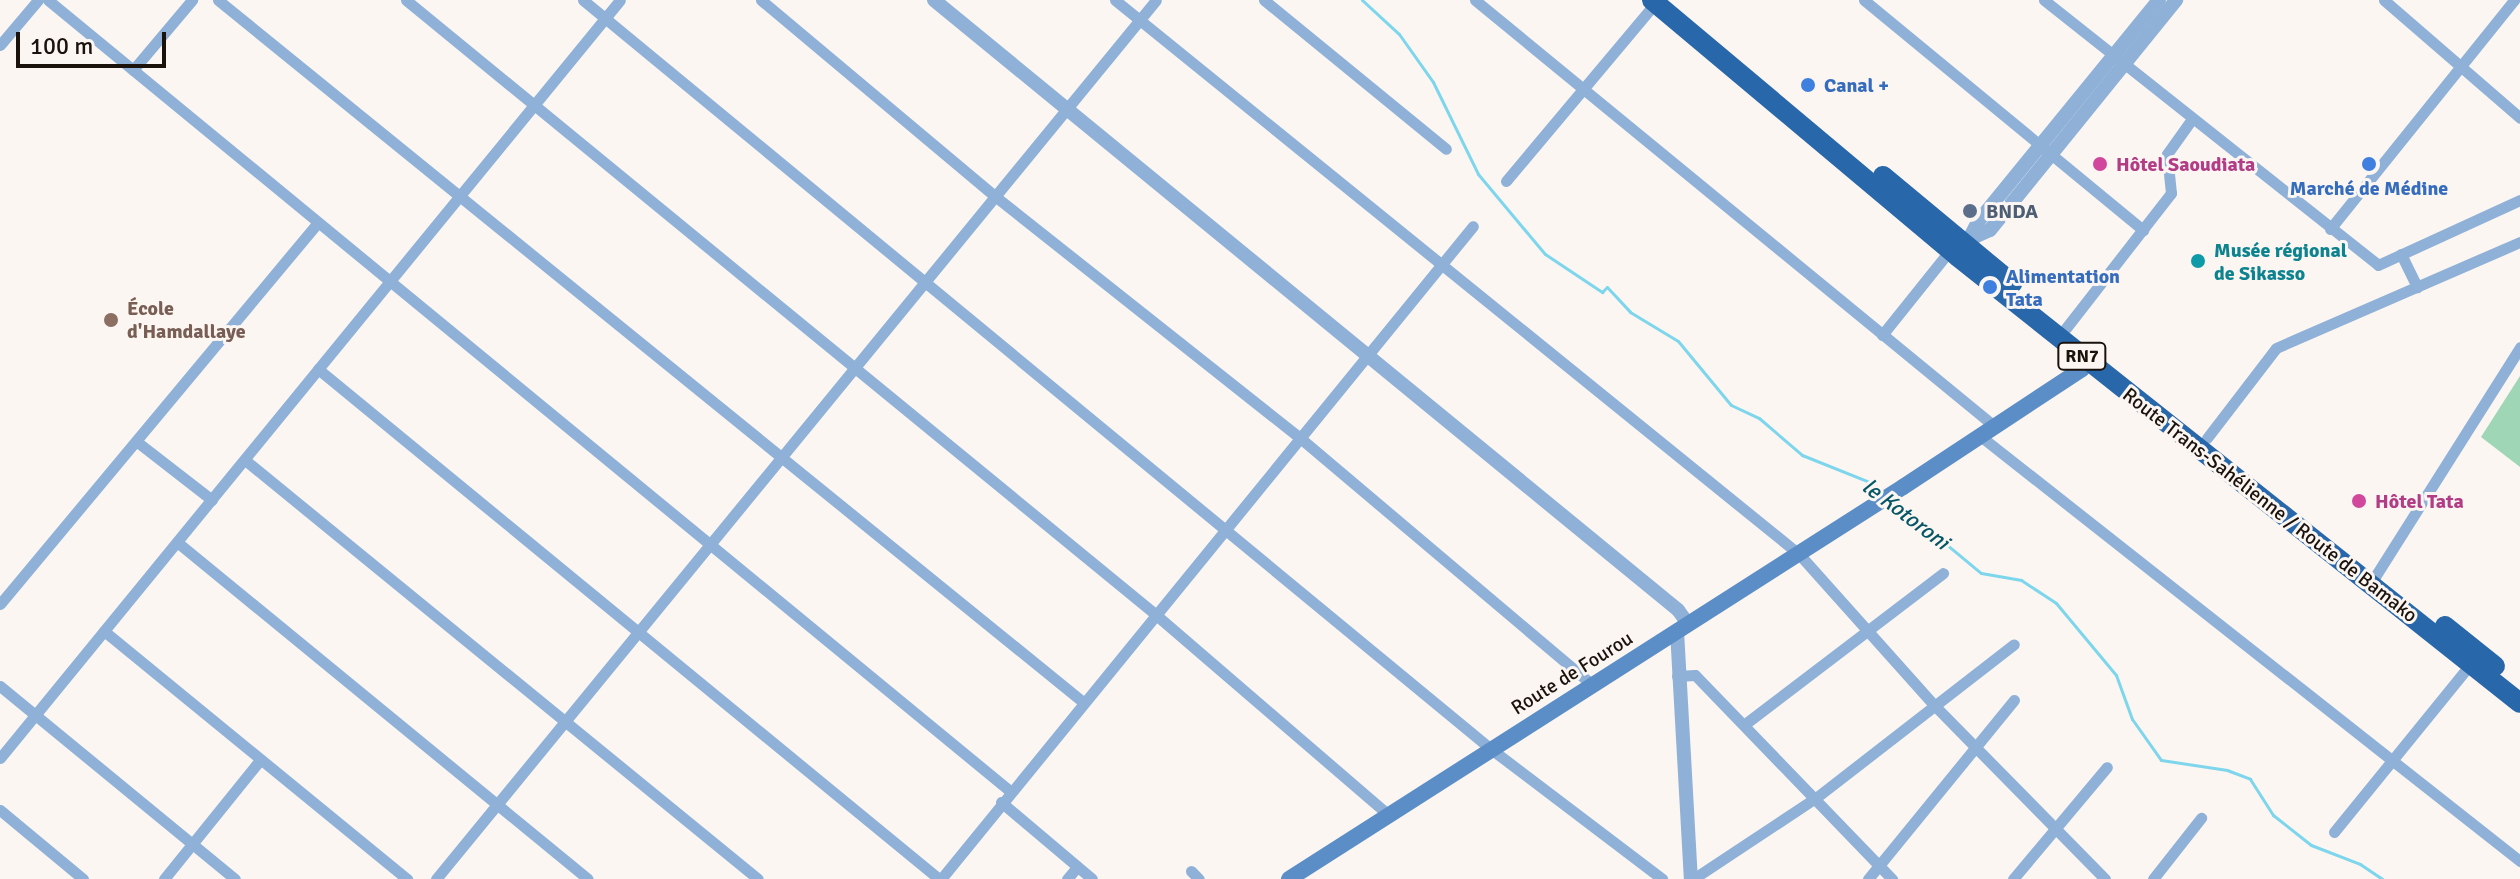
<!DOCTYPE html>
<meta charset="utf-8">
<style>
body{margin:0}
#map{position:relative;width:2520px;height:879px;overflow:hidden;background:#fbf6f2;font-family:Signika,sans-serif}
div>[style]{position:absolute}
.green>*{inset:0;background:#9fd6b6}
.stream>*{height:3px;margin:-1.5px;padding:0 1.5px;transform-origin:1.5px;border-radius:1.5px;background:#7ed6ec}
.minor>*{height:11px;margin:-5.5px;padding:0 5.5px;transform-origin:5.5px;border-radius:5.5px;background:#8fb1d8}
.tertiary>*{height:14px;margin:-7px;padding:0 7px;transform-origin:7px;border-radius:7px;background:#8fb1d8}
.secondary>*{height:16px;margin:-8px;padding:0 8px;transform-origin:8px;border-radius:8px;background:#5b8ec6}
.trunk>*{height:20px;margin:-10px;padding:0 10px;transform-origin:10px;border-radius:10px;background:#2868aa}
.dots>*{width:22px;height:22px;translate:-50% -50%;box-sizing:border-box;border:4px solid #fbf6f2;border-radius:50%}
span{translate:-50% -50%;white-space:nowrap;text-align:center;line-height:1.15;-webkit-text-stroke:6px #fbf6f2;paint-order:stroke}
.shield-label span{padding:2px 6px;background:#fbf6f2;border:2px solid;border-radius:6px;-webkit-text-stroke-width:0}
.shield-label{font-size:18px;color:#1b120c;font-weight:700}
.shop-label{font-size:20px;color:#366cbe;font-weight:700}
.left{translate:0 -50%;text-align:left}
.hotel-label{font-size:20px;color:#b23c85;font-weight:700}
.service-label{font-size:20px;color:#4e5e75;font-weight:700}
.culture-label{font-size:20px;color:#0d838f;font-weight:700}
.education-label{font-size:20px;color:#785e54;font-weight:700}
.street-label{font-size:20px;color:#1b120c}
.water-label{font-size:22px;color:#075666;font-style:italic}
.scale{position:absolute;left:16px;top:32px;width:150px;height:36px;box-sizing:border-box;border:4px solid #1b120c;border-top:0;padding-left:10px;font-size:24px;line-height:28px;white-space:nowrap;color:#1b120c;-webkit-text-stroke:6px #fbf6f2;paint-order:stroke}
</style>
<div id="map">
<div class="green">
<div style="clip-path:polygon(2520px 376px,2520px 467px,2481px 437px)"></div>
</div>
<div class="stream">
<div style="left:1362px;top:0;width:50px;rotate:42.6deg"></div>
<div style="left:1399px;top:34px;width:59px;rotate:54.7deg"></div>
<div style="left:1433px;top:82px;width:102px;rotate:63.9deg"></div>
<div style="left:1478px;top:174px;width:104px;rotate:50.1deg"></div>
<div style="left:1545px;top:254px;width:69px;rotate:33.7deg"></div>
<div style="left:1602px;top:292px;width:7px;rotate:-45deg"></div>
<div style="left:1607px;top:287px;width:34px;rotate:47deg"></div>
<div style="left:1630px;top:312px;width:56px;rotate:31.1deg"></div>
<div style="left:1678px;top:341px;width:83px;rotate:50.4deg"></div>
<div style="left:1731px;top:405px;width:31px;rotate:25deg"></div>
<div style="left:1759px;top:418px;width:57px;rotate:40.7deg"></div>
<div style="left:1802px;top:455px;width:75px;rotate:21.8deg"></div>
<div style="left:1872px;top:483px;width:15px;rotate:37deg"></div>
<div style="left:1893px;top:500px;width:114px;rotate:39.7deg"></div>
<div style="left:1981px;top:573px;width:41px;rotate:9.9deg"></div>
<div style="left:2021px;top:580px;width:42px;rotate:33.3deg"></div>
<div style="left:2056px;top:603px;width:94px;rotate:50.2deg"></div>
<div style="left:2116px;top:675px;width:47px;rotate:70deg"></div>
<div style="left:2132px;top:719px;width:50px;rotate:54.7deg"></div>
<div style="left:2161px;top:760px;width:67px;rotate:8.6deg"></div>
<div style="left:2227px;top:770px;width:25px;rotate:21deg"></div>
<div style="left:2250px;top:779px;width:43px;rotate:57.4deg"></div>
<div style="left:2273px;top:815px;width:48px;rotate:38.3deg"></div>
<div style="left:2311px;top:845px;width:53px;rotate:21.2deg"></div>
<div style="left:2360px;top:864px;width:27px;rotate:34deg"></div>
</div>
<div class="minor">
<div style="left:48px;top:0;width:1245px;rotate:39.43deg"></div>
<div style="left:218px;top:0;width:1114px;rotate:39.06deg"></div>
<div style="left:406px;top:0;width:969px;rotate:39.34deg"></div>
<div style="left:1155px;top:614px;width:308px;rotate:40.7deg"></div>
<div style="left:583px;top:0;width:1177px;rotate:39.52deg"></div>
<div style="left:1491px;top:749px;width:215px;rotate:37.2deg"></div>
<div style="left:761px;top:0;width:307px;rotate:40deg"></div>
<div style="left:996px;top:197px;width:387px;rotate:38.4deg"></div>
<div style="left:1299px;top:437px;width:382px;rotate:40.2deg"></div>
<div style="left:1115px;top:0;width:880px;rotate:39.01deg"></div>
<div style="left:1799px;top:554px;width:205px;rotate:48.2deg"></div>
<div style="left:1936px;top:707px;width:241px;rotate:45.5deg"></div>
<div style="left:1264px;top:0;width:235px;rotate:39.3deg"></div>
<div style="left:1475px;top:0;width:670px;rotate:39.37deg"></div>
<div style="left:1864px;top:0;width:362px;rotate:39.5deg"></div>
<div style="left:2044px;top:0;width:426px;rotate:38.4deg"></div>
<div style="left:2378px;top:265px;width:156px;rotate:-24.6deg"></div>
<div style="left:2384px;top:0;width:180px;rotate:40.9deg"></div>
<div style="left:0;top:45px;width:59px;rotate:-49.8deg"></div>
<div style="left:133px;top:70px;width:92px;rotate:-49.9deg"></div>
<div style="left:1506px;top:181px;width:236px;rotate:-50deg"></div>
<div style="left:2330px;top:229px;width:294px;rotate:-51.2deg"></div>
<div style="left:2401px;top:254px;width:37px;rotate:64deg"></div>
<div style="left:2066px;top:328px;width:171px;rotate:-52.1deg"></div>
<div style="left:2171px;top:193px;width:39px;rotate:-96deg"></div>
<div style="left:2167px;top:154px;width:43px;rotate:-54.5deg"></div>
<div style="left:1882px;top:335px;width:110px;rotate:-51.3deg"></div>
<div style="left:318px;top:369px;width:804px;rotate:39.39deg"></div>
<div style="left:1979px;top:435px;width:689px;rotate:38.22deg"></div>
<div style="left:2207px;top:438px;width:113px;rotate:-52.5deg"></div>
<div style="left:2276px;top:348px;width:266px;rotate:-23.5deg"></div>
<div style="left:136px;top:441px;width:96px;rotate:37.8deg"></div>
<div style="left:245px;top:460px;width:662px;rotate:39.24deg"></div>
<div style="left:177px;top:542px;width:531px;rotate:39.35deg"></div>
<div style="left:2371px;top:583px;width:279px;rotate:-57.7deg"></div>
<div style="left:0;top:604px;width:496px;rotate:-50.2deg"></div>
<div style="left:104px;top:631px;width:392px;rotate:39.3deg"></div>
<div style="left:1677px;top:676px;width:18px;rotate:-3deg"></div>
<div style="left:1695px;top:675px;width:284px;rotate:46deg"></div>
<div style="left:0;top:686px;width:304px;rotate:39.4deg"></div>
<div style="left:1745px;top:724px;width:249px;rotate:-37.3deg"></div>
<div style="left:0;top:758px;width:979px;rotate:-50.72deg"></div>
<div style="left:1001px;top:802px;width:119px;rotate:40.2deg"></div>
<div style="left:0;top:810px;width:108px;rotate:39.7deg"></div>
<div style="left:2334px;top:832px;width:219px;rotate:-50.9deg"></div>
<div style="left:1191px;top:871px;width:11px;rotate:45deg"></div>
<div style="left:164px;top:879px;width:153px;rotate:-51.1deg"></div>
<div style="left:436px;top:879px;width:1136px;rotate:-50.68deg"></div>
<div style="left:941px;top:879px;width:842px;rotate:-50.83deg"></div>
<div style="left:1067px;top:879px;width:16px;rotate:-50deg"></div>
<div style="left:1693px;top:879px;width:149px;rotate:-33.5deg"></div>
<div style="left:1817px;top:797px;width:249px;rotate:-37.8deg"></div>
<div style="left:1868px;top:879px;width:231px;rotate:-50.8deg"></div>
<div style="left:2013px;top:879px;width:146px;rotate:-50deg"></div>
<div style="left:2153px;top:879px;width:78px;rotate:-51.8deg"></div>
</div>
<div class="tertiary">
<div style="left:934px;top:0;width:962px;rotate:39.35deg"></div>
<div style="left:1678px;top:610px;width:17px;rotate:54deg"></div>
<div style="left:1974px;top:237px;width:17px;rotate:-24deg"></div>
<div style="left:1990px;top:230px;width:296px;rotate:-51deg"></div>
<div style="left:1963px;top:251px;width:31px;rotate:-63deg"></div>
<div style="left:1977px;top:223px;width:288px;rotate:-50.8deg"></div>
<div style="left:1677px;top:631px;width:248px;rotate:86.8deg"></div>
</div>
<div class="secondary">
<div style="left:1289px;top:879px;width:728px;rotate:-32.56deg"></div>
<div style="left:1903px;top:487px;width:214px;rotate:-33.4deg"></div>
<div style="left:2082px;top:369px;width:21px;rotate:-53deg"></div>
</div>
<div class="trunk">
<div style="left:1652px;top:0;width:400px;rotate:40deg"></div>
<div style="left:1958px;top:257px;width:717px;rotate:38.44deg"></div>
<div style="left:1883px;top:176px;width:168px;rotate:39.7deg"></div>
<div style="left:2445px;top:626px;width:64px;rotate:38.7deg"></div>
</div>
<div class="dots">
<div style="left:1808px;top:85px;background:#3f7fe0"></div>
<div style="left:2100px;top:164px;background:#d1479c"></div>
<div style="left:2369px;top:164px;background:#3f7fe0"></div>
<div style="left:1970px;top:211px;background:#5c6f8a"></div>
<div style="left:2198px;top:261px;background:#0f9aa8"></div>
<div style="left:1990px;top:287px;background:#3f7fe0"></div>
<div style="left:111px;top:320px;background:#8d6e63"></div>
<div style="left:2359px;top:501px;background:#d1479c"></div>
</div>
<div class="shield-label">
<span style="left:2082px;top:356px">RN7</span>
</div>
<div class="shop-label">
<span class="left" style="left:1824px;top:85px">Canal +</span>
<span style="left:2369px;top:188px">Marché de Médine</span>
<span class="left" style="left:2006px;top:288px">Alimentation<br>Tata</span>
</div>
<div class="hotel-label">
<span class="left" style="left:2116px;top:164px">Hôtel Saoudiata</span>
<span class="left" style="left:2375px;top:501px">Hôtel Tata</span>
</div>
<div class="service-label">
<span class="left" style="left:1986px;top:211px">BNDA</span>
</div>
<div class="culture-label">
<span class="left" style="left:2214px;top:262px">Musée régional<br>de Sikasso</span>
</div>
<div class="education-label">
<span class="left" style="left:127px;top:320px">École<br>d'Hamdallaye</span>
</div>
<div class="street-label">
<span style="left:2270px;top:505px;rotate:38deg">Route Trans-Sahélienne / Route de Bamako</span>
<span style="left:1572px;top:673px;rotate:-32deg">Route de Fourou</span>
</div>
<div class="water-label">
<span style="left:1906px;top:514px;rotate:37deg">le Kotoroni</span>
</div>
<div class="scale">100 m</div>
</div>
